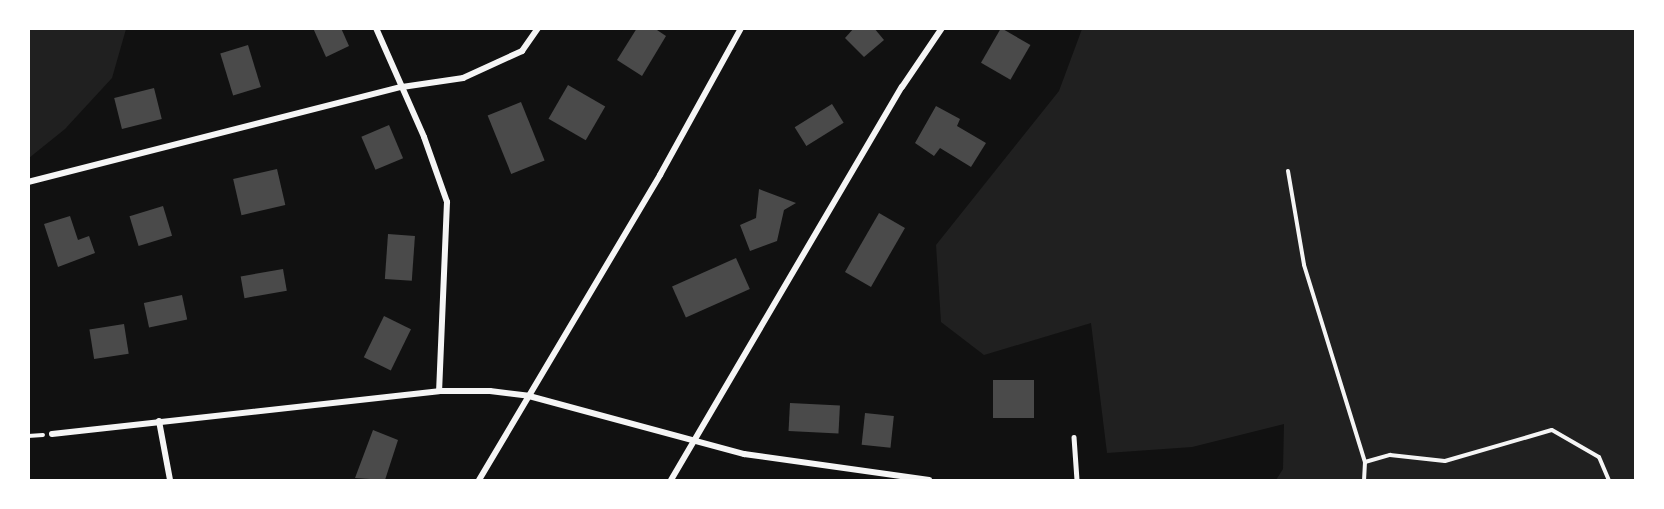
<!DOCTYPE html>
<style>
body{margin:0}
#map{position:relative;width:1664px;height:509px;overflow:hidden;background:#111;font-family:"DM Sans",sans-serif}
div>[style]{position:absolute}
.green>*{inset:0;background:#202020}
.building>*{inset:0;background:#4a4a4a;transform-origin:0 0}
.path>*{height:4px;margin:-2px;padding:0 2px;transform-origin:2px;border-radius:2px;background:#f5f5f5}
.service>*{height:4.5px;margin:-2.25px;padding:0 2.25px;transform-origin:2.25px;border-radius:2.25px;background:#f5f5f5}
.minor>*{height:6px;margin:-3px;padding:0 3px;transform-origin:3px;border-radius:3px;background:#f5f5f5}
span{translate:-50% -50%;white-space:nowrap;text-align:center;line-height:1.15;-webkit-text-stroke:4.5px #fff;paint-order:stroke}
.frame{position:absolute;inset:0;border:30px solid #fff;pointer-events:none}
</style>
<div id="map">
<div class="green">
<div style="clip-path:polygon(29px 28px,126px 29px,112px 78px,65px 129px,29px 158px)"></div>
<div style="clip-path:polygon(1082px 29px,1635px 29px,1635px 480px,1276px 480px,1283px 469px,1284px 424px,1192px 447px,1107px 453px,1091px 323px,984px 355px,941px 322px,936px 245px,1059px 91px)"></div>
</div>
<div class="building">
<div style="clip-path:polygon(313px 28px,341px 28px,349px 46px,326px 57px)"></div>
<div style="clip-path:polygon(637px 28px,654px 28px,666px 36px,642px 76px,617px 60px)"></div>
<div style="clip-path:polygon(854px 28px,874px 28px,884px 40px,864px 57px,845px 38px)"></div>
<div style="left:1001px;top:28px;width:34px;height:40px;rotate:30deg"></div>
<div style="left:248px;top:45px;width:44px;height:29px;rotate:73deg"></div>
<div style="left:568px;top:85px;width:43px;height:39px;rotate:30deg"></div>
<div style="left:154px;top:88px;width:32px;height:41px;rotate:76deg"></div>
<div style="left:521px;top:102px;width:63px;height:36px;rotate:68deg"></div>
<div style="left:832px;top:104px;width:22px;height:44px;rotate:58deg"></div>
<div style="clip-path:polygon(936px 106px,960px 119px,957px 126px,986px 143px,971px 167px,940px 148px,934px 156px,915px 143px)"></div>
<div style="left:389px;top:125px;width:36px;height:30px;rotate:67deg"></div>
<div style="left:277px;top:169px;width:37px;height:45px;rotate:77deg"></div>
<div style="clip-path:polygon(759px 189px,796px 203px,784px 210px,777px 241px,750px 251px,740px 225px,756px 218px)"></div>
<div style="left:163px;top:206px;width:31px;height:35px;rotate:73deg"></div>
<div style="left:879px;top:213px;width:30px;height:68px;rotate:30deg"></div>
<div style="clip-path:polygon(70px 216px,78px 240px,89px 236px,95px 253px,58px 267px,44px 224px)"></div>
<div style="left:388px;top:234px;width:27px;height:45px;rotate:4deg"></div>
<div style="left:736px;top:258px;width:34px;height:70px;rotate:66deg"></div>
<div style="left:283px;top:269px;width:22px;height:43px;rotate:80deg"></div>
<div style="left:182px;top:295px;width:25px;height:39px;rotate:78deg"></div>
<div style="left:384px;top:316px;width:30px;height:46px;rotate:26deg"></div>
<div style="left:124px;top:324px;width:30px;height:35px;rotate:81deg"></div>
<div style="left:993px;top:380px;width:41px;height:38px"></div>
<div style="left:790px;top:403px;width:50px;height:28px;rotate:3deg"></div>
<div style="left:865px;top:413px;width:29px;height:32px;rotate:6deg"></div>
<div style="clip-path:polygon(373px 430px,398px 440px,385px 480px,355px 478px)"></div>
</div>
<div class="path">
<div style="left:1288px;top:171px;width:95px;rotate:80.3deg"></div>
<div style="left:1304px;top:265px;width:206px;rotate:72.8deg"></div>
<div style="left:1365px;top:462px;width:18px;rotate:93deg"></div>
<div style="left:28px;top:436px;width:15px;rotate:-4deg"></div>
<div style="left:1365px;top:462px;width:26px;rotate:-16deg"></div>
<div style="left:1390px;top:455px;width:55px;rotate:6.2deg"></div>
<div style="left:1445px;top:461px;width:111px;rotate:-16.2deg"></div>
<div style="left:1552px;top:430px;width:54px;rotate:29.9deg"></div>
<div style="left:1599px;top:457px;width:25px;rotate:67deg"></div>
</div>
<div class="service">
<div style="left:1074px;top:437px;width:43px;rotate:86deg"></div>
</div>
<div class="minor">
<div style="left:376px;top:28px;width:119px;rotate:66.2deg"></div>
<div style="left:424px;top:137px;width:69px;rotate:70.5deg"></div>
<div style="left:447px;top:202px;width:189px;rotate:92.4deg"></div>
<div style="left:28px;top:182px;width:386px;rotate:-14.3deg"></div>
<div style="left:402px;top:87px;width:62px;rotate:-8.4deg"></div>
<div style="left:463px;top:78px;width:65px;rotate:-24.6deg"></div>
<div style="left:522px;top:51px;width:28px;rotate:-55deg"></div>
<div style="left:159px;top:421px;width:60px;rotate:79.4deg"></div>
<div style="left:52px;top:434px;width:389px;rotate:-6.3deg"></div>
<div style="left:439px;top:391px;width:51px"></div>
<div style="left:490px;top:391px;width:39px;rotate:7deg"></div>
<div style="left:529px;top:396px;width:223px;rotate:15.1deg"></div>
<div style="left:744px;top:454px;width:187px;rotate:8deg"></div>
<div style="left:479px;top:480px;width:355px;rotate:-59.3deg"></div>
<div style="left:660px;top:175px;width:168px;rotate:-61.1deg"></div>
<div style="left:671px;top:480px;width:456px;rotate:-59.6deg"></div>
<div style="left:902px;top:87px;width:71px;rotate:-55.9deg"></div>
</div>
<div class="frame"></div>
</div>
